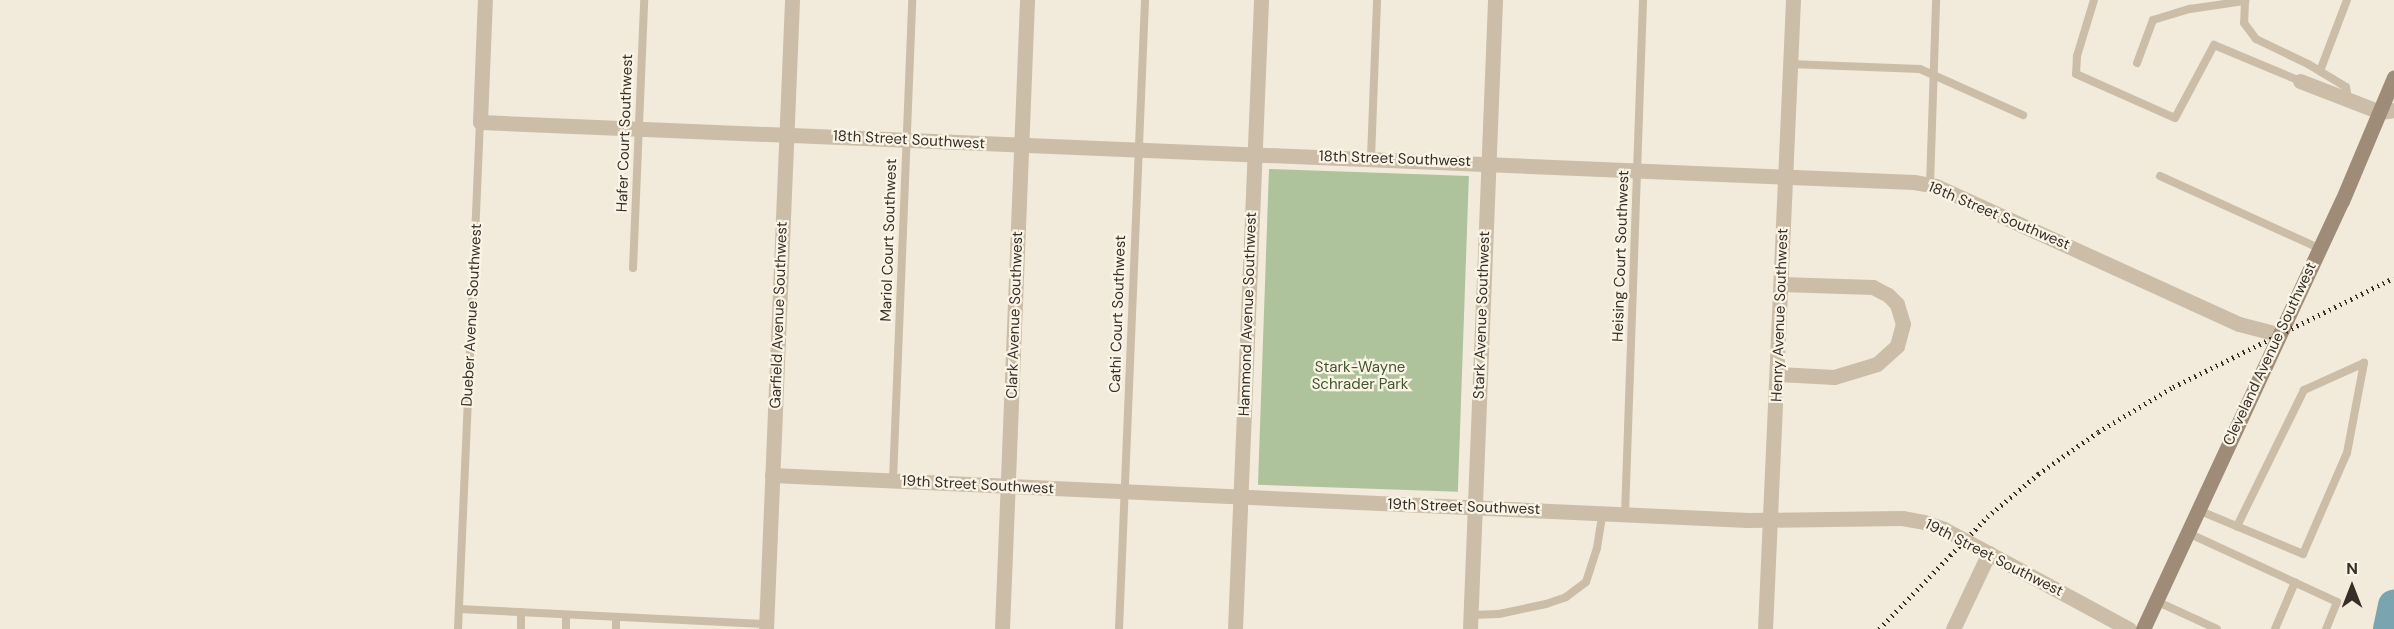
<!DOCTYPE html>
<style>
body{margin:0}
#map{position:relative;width:2394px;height:629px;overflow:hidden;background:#f2ebdb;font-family:"DM Sans",sans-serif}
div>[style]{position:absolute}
.green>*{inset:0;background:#aec29b;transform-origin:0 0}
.river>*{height:32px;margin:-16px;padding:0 16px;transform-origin:16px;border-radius:16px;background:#79a4b0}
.service>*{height:8px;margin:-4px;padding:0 4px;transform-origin:4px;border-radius:4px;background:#cbbda7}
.minor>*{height:15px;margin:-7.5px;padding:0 7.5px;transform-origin:7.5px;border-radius:7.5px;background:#cbbda7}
.tertiary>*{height:15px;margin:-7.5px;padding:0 7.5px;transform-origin:7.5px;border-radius:7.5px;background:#cbbda7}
.secondary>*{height:15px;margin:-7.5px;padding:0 7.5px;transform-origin:7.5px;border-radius:7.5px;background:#9e8c78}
.rail>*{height:4.5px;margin-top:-2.25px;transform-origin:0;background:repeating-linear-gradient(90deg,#372f27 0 1.5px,transparent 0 6px)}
span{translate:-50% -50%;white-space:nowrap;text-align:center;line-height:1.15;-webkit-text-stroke:4.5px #faf4e7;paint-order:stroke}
.street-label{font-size:15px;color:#372f27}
.park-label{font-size:15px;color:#3f552b}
.north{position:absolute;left:2322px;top:557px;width:60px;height:60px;-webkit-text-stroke:4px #faf4e7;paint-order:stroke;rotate:0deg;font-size:16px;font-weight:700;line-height:24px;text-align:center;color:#372f27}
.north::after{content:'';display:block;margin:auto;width:21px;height:27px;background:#372f27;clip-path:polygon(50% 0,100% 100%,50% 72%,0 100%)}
</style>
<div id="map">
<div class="green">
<div style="left:1269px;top:169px;width:200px;height:316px;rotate:2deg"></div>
</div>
<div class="river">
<div style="left:2389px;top:629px;width:24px;rotate:-78deg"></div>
</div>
<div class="service">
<div style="left:2094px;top:0;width:59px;rotate:106.9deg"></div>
<div style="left:2077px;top:56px;width:18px;rotate:93deg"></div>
<div style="left:2076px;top:74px;width:108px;rotate:24deg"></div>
<div style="left:2175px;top:118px;width:83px;rotate:-61.9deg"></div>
<div style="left:2214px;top:45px;width:93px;rotate:22.7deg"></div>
<div style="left:2245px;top:0;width:23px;rotate:92deg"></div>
<div style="left:2244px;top:23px;width:20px;rotate:53deg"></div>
<div style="left:2256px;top:39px;width:58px;rotate:25.7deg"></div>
<div style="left:2308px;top:64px;width:44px;rotate:31.2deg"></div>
<div style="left:2346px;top:87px;width:13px;rotate:81deg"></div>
<div style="left:2137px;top:63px;width:46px;rotate:-69.6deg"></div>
<div style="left:2153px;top:20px;width:39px;rotate:-17deg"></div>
<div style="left:2190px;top:9px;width:56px;rotate:-8.3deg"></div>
<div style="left:1790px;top:64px;width:130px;rotate:2.2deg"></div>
<div style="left:1920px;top:69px;width:113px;rotate:24.1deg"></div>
<div style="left:2320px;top:71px;width:76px;rotate:-69.2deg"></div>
<div style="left:1371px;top:158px;width:158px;rotate:-87.8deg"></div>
<div style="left:2160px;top:176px;width:175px;rotate:24.4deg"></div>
<div style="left:1930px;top:185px;width:185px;rotate:-88.1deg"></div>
<div style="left:633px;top:268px;width:268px;rotate:-87.6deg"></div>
<div style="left:893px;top:480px;width:480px;rotate:-87.7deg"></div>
<div style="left:2198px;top:510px;width:114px;rotate:22.7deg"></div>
<div style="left:2303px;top:554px;width:110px;rotate:-66.5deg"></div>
<div style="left:2347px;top:453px;width:92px;rotate:-79.3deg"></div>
<div style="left:2364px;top:363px;width:66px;rotate:155.8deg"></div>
<div style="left:2304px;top:390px;width:152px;rotate:116.2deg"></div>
<div style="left:1625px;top:514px;width:514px;rotate:-87.99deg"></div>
<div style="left:2188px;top:533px;width:164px;rotate:24.8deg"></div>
<div style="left:2337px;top:602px;width:29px;rotate:112deg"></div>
<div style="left:2156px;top:601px;width:67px;rotate:24.7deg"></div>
<div style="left:459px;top:609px;width:307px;rotate:2.8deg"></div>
<div style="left:1470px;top:615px;width:29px;rotate:-2deg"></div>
<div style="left:1499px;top:614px;width:48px;rotate:-12deg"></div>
<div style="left:1546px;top:604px;width:21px;rotate:-19deg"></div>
<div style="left:1566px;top:597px;width:25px;rotate:-37deg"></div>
<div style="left:1586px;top:582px;width:36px;rotate:-72deg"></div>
<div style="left:1597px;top:548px;width:36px;rotate:-81deg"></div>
<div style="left:458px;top:629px;width:507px;rotate:-87.52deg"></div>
<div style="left:521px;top:629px;width:17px;rotate:-90deg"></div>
<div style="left:566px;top:629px;width:14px;rotate:-90deg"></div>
<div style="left:616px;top:629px;width:11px;rotate:-90deg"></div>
<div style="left:1119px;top:629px;width:630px;rotate:-87.63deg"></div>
<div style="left:2275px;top:629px;width:51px;rotate:-66.9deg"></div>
</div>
<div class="minor">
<div style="left:2300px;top:81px;width:86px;rotate:21.2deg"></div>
<div style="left:480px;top:122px;width:1435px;rotate:2.4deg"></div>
<div style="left:1914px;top:182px;width:22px;rotate:10deg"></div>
<div style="left:1936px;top:186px;width:333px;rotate:24.5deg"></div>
<div style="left:2239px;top:324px;width:40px;rotate:14.4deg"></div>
<div style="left:1778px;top:374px;width:56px;rotate:3.1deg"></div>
<div style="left:1834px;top:377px;width:45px;rotate:-16.8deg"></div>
<div style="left:1877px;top:364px;width:27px;rotate:-42deg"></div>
<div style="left:1897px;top:346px;width:23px;rotate:-75deg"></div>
<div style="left:1903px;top:324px;width:21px;rotate:-107deg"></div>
<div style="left:1897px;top:304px;width:13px;rotate:-135deg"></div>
<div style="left:1888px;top:295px;width:17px;rotate:-152deg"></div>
<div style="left:1873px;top:287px;width:92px;rotate:-178.1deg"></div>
<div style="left:772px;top:475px;width:977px;rotate:2.64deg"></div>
<div style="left:1748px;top:520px;width:154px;rotate:-0.7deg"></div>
<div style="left:1902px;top:518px;width:22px;rotate:10deg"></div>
<div style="left:1924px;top:522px;width:21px;rotate:19deg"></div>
<div style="left:1944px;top:529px;width:210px;rotate:28.4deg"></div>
<div style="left:766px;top:629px;width:630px;rotate:-87.63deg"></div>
<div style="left:1002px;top:629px;width:629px;rotate:-87.72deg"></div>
<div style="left:1235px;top:629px;width:630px;rotate:-87.63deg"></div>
<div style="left:1470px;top:629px;width:629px;rotate:-87.72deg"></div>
<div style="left:1765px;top:629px;width:630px;rotate:-87.45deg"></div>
<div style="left:1953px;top:629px;width:84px;rotate:-64.7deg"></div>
</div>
<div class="tertiary">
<div style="left:2380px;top:112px;width:14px;rotate:-8deg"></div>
<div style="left:480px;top:122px;width:122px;rotate:-87.7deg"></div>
</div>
<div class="secondary">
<div style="left:2143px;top:629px;width:472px;rotate:-65.1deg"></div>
<div style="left:2342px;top:201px;width:134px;rotate:-67.2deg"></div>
</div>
<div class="rail">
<div style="left:1879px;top:629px;width:156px;rotate:-46deg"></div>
<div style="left:1987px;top:517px;width:67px;rotate:-40.1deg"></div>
<div style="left:2038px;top:474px;width:73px;rotate:-35deg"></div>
<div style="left:2098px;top:432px;width:87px;rotate:-31deg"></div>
<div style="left:2173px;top:387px;width:246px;rotate:-26.3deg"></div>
</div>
<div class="street-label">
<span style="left:625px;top:133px;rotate:-88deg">Hafer Court Southwest</span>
<span style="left:909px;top:140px;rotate:3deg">18th Street Southwest</span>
<span style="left:1395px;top:159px;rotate:2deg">18th Street Southwest</span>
<span style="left:1999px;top:216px;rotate:23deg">18th Street Southwest</span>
<span style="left:889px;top:240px;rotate:-88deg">Mariol Court Southwest</span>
<span style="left:1621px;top:256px;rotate:-88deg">Heising Court Southwest</span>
<span style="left:1118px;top:314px;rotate:-88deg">Cathi Court Southwest</span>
<span style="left:1248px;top:314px;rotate:-88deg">Hammond Avenue Southwest</span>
<span style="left:472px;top:315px;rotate:-87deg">Dueber Avenue Southwest</span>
<span style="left:779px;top:315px;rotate:-88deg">Garfield Avenue Southwest</span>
<span style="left:1015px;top:315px;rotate:-88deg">Clark Avenue Southwest</span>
<span style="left:1482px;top:315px;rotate:-88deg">Stark Avenue Southwest</span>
<span style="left:1780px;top:315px;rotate:-88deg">Henry Avenue Southwest</span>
<span style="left:2270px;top:354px;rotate:-65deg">Cleveland Avenue Southwest</span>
<span style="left:978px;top:485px;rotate:3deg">19th Street Southwest</span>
<span style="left:1464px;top:507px;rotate:2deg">19th Street Southwest</span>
<span style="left:1994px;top:558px;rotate:27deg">19th Street Southwest</span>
</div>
<div class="park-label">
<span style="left:1360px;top:376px">Stark-Wayne<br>Schrader Park</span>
</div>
<div class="north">N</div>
</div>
